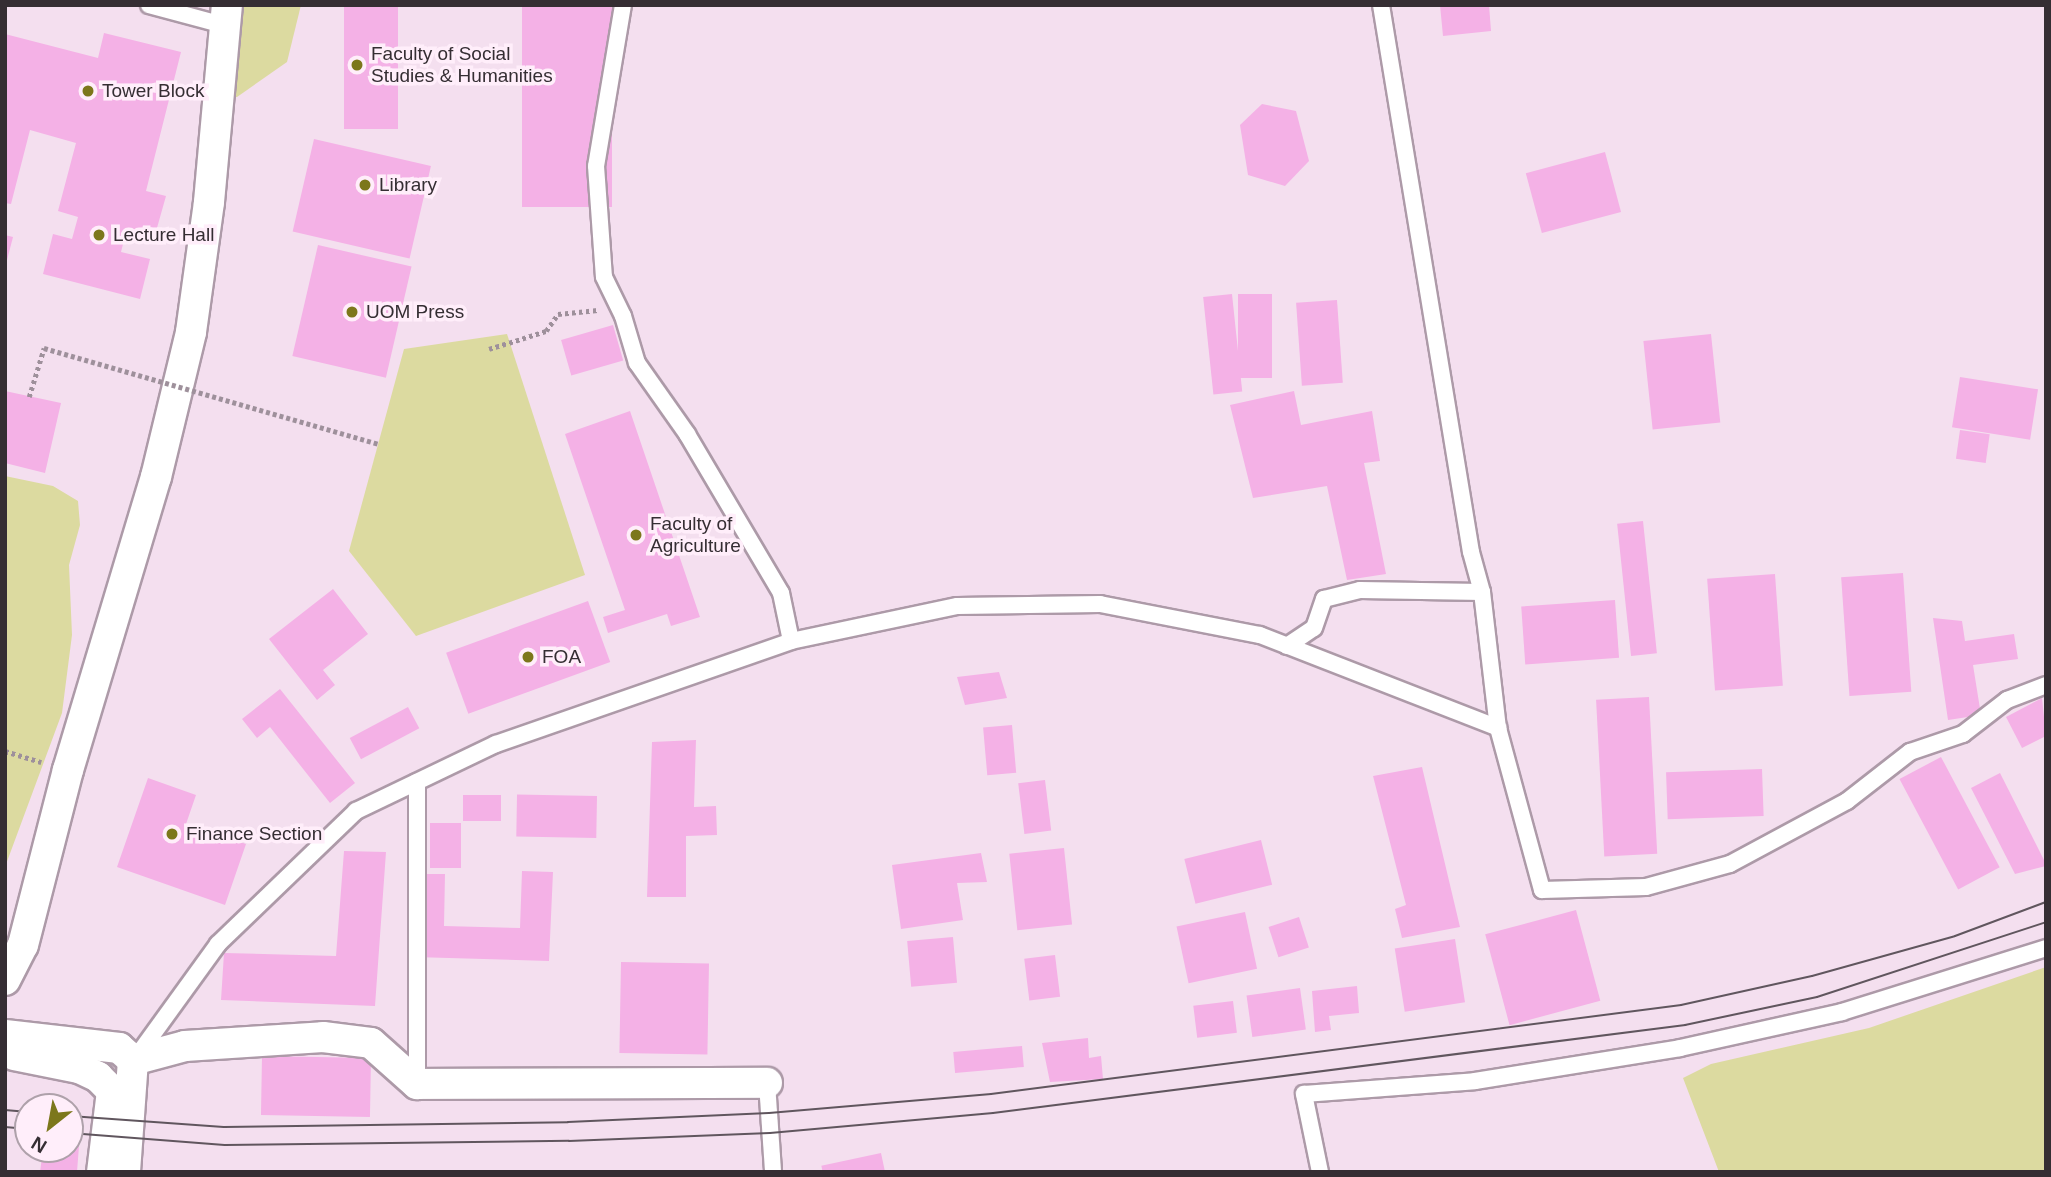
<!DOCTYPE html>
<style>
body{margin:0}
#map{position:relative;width:2051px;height:1177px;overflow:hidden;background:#f4dfef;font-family:Helvetica,sans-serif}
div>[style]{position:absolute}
.green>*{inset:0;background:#dcdaa0}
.building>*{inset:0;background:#f4b1e6;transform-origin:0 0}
.path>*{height:4.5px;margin-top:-2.25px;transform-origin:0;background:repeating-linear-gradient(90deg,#9e909b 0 3.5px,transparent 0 7px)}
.roads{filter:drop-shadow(2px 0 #ad9aa8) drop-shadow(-2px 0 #ad9aa8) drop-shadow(0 2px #ad9aa8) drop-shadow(0 -2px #ad9aa8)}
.lane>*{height:16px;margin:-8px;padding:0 8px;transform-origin:8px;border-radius:8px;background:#fff}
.street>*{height:30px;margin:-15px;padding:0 15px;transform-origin:15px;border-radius:15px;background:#fff}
.tram>*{height:2px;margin:-1px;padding:0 1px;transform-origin:1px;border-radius:1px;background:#60565e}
.path-bridge>*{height:4.5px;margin-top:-2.25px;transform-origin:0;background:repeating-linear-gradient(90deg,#9e909b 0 3.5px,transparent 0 7px)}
.dots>*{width:19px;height:19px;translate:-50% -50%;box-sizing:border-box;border:4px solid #ffeefa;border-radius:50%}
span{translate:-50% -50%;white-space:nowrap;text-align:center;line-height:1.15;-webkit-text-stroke:7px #ffeefa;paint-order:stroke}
.poi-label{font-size:19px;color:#352e33}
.left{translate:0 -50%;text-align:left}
.frame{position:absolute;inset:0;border:7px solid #352e33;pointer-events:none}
.north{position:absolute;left:14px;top:1093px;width:70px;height:70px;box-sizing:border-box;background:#ffeefa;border:2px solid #aea1aa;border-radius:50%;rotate:211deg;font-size:19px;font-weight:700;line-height:28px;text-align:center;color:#352e33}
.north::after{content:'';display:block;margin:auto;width:24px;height:32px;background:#7c771b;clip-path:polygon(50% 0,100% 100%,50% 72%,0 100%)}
</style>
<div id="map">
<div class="green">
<div style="clip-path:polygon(226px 5px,301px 5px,287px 62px,237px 97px,212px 99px)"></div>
<div style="clip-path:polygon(507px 334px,585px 575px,416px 636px,349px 551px,404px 349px)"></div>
<div style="clip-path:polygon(5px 476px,53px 486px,78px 501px,80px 525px,69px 565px,72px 635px,62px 713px,5px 867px)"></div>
<div style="clip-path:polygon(2046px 967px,2046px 1172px,1719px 1172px,1683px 1078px,1711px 1064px,1869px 1028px)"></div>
</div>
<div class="building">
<div style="left:344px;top:5px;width:54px;height:124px"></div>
<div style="left:522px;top:5px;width:90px;height:202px"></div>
<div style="clip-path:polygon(1440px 5px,1489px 5px,1491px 31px,1443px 36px)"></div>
<div style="clip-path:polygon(104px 33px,181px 52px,146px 191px,166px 196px,155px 235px,127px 228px,121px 252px,150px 259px,140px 299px,43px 274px,53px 234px,72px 239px,78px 217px,58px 211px,76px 143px,30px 130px,11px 204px,5px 203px,5px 34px,98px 58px)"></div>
<div style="clip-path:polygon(1262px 104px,1296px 111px,1309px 161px,1285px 186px,1248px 175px,1240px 125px)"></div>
<div style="left:314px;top:139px;width:120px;height:95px;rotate:13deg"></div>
<div style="left:1605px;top:152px;width:62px;height:82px;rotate:75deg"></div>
<div style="clip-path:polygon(5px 235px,13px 237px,6px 264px,5px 264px)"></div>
<div style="left:318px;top:245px;width:96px;height:114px;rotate:13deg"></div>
<div style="left:1232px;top:294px;width:98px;height:29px;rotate:84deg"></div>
<div style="left:1238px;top:294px;width:34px;height:84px"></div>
<div style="left:1337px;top:300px;width:83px;height:41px;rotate:86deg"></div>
<div style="left:613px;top:325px;width:37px;height:54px;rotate:74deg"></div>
<div style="left:1711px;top:334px;width:89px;height:68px;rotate:84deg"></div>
<div style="left:1960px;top:377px;width:79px;height:51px;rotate:9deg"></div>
<div style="clip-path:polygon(5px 391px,61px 403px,45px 473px,5px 463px)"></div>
<div style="clip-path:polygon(1294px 391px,1301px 425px,1372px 411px,1380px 461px,1364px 463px,1386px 574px,1347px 580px,1327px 486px,1253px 498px,1230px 405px)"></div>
<div style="clip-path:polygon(630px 411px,700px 617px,671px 626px,667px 614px,608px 633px,603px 617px,625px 610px,565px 434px)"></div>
<div style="left:1960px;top:430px;width:30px;height:29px;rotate:8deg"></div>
<div style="left:1643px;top:521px;width:133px;height:26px;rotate:84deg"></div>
<div style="left:1903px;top:573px;width:119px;height:62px;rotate:86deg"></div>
<div style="left:1775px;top:574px;width:112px;height:68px;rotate:86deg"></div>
<div style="clip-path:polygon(333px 589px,368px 634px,323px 670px,335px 685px,317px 700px,269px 639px)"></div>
<div style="left:1615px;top:600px;width:58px;height:94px;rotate:86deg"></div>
<div style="left:588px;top:601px;width:65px;height:151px;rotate:70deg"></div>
<div style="clip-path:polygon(1933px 618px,1962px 621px,1965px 641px,2014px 634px,2018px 659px,1973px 665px,1981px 715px,1948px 720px)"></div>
<div style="clip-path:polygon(999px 672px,1007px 698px,965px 705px,957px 677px)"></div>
<div style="clip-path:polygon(280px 689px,355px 783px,330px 803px,270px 727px,257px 738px,242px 719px)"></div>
<div style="left:1649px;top:697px;width:157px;height:53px;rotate:87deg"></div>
<div style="clip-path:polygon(2042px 698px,2046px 736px,2022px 748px,2006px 717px)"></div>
<div style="left:408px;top:707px;width:24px;height:66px;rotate:62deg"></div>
<div style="left:1012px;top:725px;width:48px;height:29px;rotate:85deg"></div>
<div style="clip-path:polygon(696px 740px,694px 807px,716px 806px,717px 835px,686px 836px,686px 897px,647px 897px,652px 742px)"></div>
<div style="left:1941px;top:757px;width:125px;height:47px;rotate:62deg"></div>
<div style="clip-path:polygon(1422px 767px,1460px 927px,1402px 938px,1395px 909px,1406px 905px,1373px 776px)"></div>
<div style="left:1762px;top:769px;width:47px;height:96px;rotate:88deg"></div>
<div style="clip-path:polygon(2000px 773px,2046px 864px,2046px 866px,2015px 874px,1971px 788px)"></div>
<div style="clip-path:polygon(148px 778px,196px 795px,186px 824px,246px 844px,225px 905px,117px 867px)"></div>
<div style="left:1045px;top:780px;width:51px;height:27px;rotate:83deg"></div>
<div style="left:463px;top:795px;width:38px;height:26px"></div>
<div style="left:597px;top:796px;width:42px;height:80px;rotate:91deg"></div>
<div style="left:461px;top:823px;width:45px;height:31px;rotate:90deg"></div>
<div style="left:1261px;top:840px;width:46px;height:79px;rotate:76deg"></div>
<div style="left:1064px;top:848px;width:77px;height:55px;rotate:84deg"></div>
<div style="clip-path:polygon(344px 851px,386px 852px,375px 1006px,221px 1000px,224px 953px,336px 956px)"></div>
<div style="clip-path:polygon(981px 853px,987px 882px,957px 883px,963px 920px,901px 929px,892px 865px)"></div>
<div style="clip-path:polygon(522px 871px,553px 872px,549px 961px,414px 957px,415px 874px,445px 874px,444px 926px,520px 928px)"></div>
<div style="left:1576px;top:910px;width:94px;height:94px;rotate:75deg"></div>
<div style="left:1245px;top:912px;width:58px;height:70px;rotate:78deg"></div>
<div style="left:1299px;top:917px;width:32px;height:32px;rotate:72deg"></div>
<div style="left:953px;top:937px;width:46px;height:46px;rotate:85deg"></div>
<div style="left:1455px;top:939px;width:64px;height:61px;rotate:81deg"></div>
<div style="left:1055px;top:955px;width:42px;height:31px;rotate:83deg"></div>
<div style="left:621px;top:962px;width:88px;height:91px;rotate:1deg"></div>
<div style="clip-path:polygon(1357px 986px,1359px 1013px,1329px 1016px,1331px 1030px,1315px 1032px,1312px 991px)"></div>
<div style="left:1300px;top:988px;width:42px;height:54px;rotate:82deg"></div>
<div style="left:1233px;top:1001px;width:32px;height:40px;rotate:83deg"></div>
<div style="clip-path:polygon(1088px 1038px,1089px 1058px,1101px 1056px,1103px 1079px,1050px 1082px,1042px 1043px)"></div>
<div style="left:1022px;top:1046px;width:21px;height:69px;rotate:85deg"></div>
<div style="left:262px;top:1056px;width:109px;height:59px;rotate:1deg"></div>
<div style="clip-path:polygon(70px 1145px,79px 1146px,77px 1172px,40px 1172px,43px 1149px,70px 1149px)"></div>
<div style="left:881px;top:1153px;width:19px;height:61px;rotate:78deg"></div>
</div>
<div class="path">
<div style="left:489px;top:349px;width:60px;rotate:-17.5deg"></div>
<div style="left:546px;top:331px;width:21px;rotate:-55deg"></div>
<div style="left:558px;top:314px;width:40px;rotate:-5.7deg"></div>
<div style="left:5px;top:751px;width:38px;rotate:17deg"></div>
</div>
<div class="roads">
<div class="lane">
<div style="left:149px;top:5px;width:77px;rotate:15.1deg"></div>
<div style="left:623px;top:5px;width:163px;rotate:99.5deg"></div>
<div style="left:596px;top:166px;width:111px;rotate:85.9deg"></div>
<div style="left:604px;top:277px;width:43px;rotate:64deg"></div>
<div style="left:623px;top:316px;width:49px;rotate:73.4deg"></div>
<div style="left:637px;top:363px;width:87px;rotate:54.8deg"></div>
<div style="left:687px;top:434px;width:185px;rotate:59.4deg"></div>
<div style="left:781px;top:593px;width:49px;rotate:78.2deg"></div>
<div style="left:1381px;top:5px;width:554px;rotate:80.66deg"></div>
<div style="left:1471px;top:552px;width:41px;rotate:74.6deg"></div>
<div style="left:1482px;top:592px;width:137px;rotate:83.3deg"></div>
<div style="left:1498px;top:728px;width:168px;rotate:74.8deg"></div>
<div style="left:1542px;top:890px;width:104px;rotate:-1.7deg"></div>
<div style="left:1646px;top:887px;width:87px;rotate:-15.3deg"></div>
<div style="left:1730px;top:864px;width:133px;rotate:-28.3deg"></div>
<div style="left:1847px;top:801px;width:80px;rotate:-37.9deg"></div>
<div style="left:1910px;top:752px;width:56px;rotate:-18.8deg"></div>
<div style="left:1963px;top:734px;width:56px;rotate:-37.7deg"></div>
<div style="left:2007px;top:700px;width:42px;rotate:-21deg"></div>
<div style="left:1287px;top:646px;width:32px;rotate:-34deg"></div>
<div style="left:1314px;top:628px;width:31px;rotate:-71deg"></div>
<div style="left:1324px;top:599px;width:37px;rotate:-14deg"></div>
<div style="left:1360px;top:590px;width:122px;rotate:0.9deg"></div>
<div style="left:137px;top:1056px;width:138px;rotate:-54.1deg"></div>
<div style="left:218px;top:944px;width:192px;rotate:-43.9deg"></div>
<div style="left:356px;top:811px;width:155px;rotate:-25.6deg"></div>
<div style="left:496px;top:744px;width:312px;rotate:-19.2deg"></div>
<div style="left:791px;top:641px;width:170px;rotate:-11.9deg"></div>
<div style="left:957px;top:606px;width:143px;rotate:-0.8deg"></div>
<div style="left:1100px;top:604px;width:163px;rotate:11deg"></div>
<div style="left:1260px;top:635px;width:256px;rotate:21.3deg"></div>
<div style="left:767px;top:1083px;width:89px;rotate:86.1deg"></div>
<div style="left:417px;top:1084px;width:302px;rotate:-90deg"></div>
<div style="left:1320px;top:1172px;width:80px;rotate:-101.6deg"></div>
<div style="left:1304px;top:1094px;width:171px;rotate:-4.3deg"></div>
<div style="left:1475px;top:1081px;width:208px;rotate:-9.1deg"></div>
<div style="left:1680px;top:1048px;width:166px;rotate:-12.5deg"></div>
<div style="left:1842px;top:1012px;width:214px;rotate:-17.4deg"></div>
</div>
<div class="street">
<div style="left:5px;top:980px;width:39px;rotate:-63deg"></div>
<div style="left:23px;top:945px;width:181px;rotate:-75.6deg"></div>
<div style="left:68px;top:770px;width:306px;rotate:-73.3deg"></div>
<div style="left:156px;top:477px;width:149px;rotate:-76.4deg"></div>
<div style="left:191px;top:332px;width:131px;rotate:-82.1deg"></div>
<div style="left:209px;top:202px;width:198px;rotate:-84.8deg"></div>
<div style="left:5px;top:1035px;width:115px;rotate:6.5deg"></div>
<div style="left:119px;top:1048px;width:18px;rotate:41deg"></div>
<div style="left:133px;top:1060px;width:112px;rotate:94.1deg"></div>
<div style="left:14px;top:1055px;width:66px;rotate:11.3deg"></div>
<div style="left:79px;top:1068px;width:21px;rotate:25deg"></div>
<div style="left:98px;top:1077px;width:20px;rotate:45deg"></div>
<div style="left:112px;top:1091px;width:82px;rotate:97deg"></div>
<div style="left:133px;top:1060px;width:54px;rotate:-15.1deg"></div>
<div style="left:185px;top:1046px;width:138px;rotate:-3.7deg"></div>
<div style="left:323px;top:1037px;width:48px;rotate:7.1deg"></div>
<div style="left:371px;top:1043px;width:62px;rotate:41.7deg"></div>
<div style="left:417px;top:1084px;width:350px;rotate:-0.2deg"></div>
</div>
</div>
<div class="tram">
<div style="left:5px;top:1110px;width:23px;rotate:5deg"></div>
<div style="left:70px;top:1116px;width:154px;rotate:4.1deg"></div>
<div style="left:224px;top:1127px;width:344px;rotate:-0.8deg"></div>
<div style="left:568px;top:1122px;width:201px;rotate:-2.6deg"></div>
<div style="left:769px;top:1113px;width:223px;rotate:-4.9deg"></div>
<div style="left:991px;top:1094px;width:696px;rotate:-7.35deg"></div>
<div style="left:1681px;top:1005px;width:134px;rotate:-12.5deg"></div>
<div style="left:1812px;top:976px;width:148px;rotate:-15.6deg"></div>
<div style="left:1955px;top:936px;width:97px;rotate:-20.5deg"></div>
<div style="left:5px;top:1127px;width:23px;rotate:5deg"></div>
<div style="left:70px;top:1133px;width:155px;rotate:4.4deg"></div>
<div style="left:225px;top:1145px;width:344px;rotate:-0.7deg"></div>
<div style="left:569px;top:1141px;width:201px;rotate:-2.3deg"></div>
<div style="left:770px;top:1133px;width:224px;rotate:-5.1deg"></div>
<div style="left:993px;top:1113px;width:698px;rotate:-7.25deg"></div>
<div style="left:1685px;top:1025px;width:135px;rotate:-12deg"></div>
<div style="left:1817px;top:997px;width:241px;rotate:-18.1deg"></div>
</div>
<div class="path-bridge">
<div style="left:29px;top:397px;width:51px;rotate:-73deg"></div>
<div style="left:44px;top:348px;width:348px;rotate:16deg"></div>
</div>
<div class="dots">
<div style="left:357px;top:65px;background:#7c771b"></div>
<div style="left:88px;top:91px;background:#7c771b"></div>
<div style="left:365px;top:185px;background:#7c771b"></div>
<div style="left:99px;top:235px;background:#7c771b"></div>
<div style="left:352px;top:312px;background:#7c771b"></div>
<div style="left:636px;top:535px;background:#7c771b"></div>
<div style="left:528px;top:657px;background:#7c771b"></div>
<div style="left:172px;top:834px;background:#7c771b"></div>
</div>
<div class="poi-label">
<span class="left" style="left:371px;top:65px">Faculty of Social<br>Studies &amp; Humanities</span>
<span class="left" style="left:102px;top:91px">Tower Block</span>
<span class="left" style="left:379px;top:185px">Library</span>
<span class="left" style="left:113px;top:235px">Lecture Hall</span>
<span class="left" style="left:366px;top:312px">UOM Press</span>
<span class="left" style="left:650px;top:535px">Faculty of<br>Agriculture</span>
<span class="left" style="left:542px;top:657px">FOA</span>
<span class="left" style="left:186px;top:834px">Finance Section</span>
</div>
<div class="frame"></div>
<div class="north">N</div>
</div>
